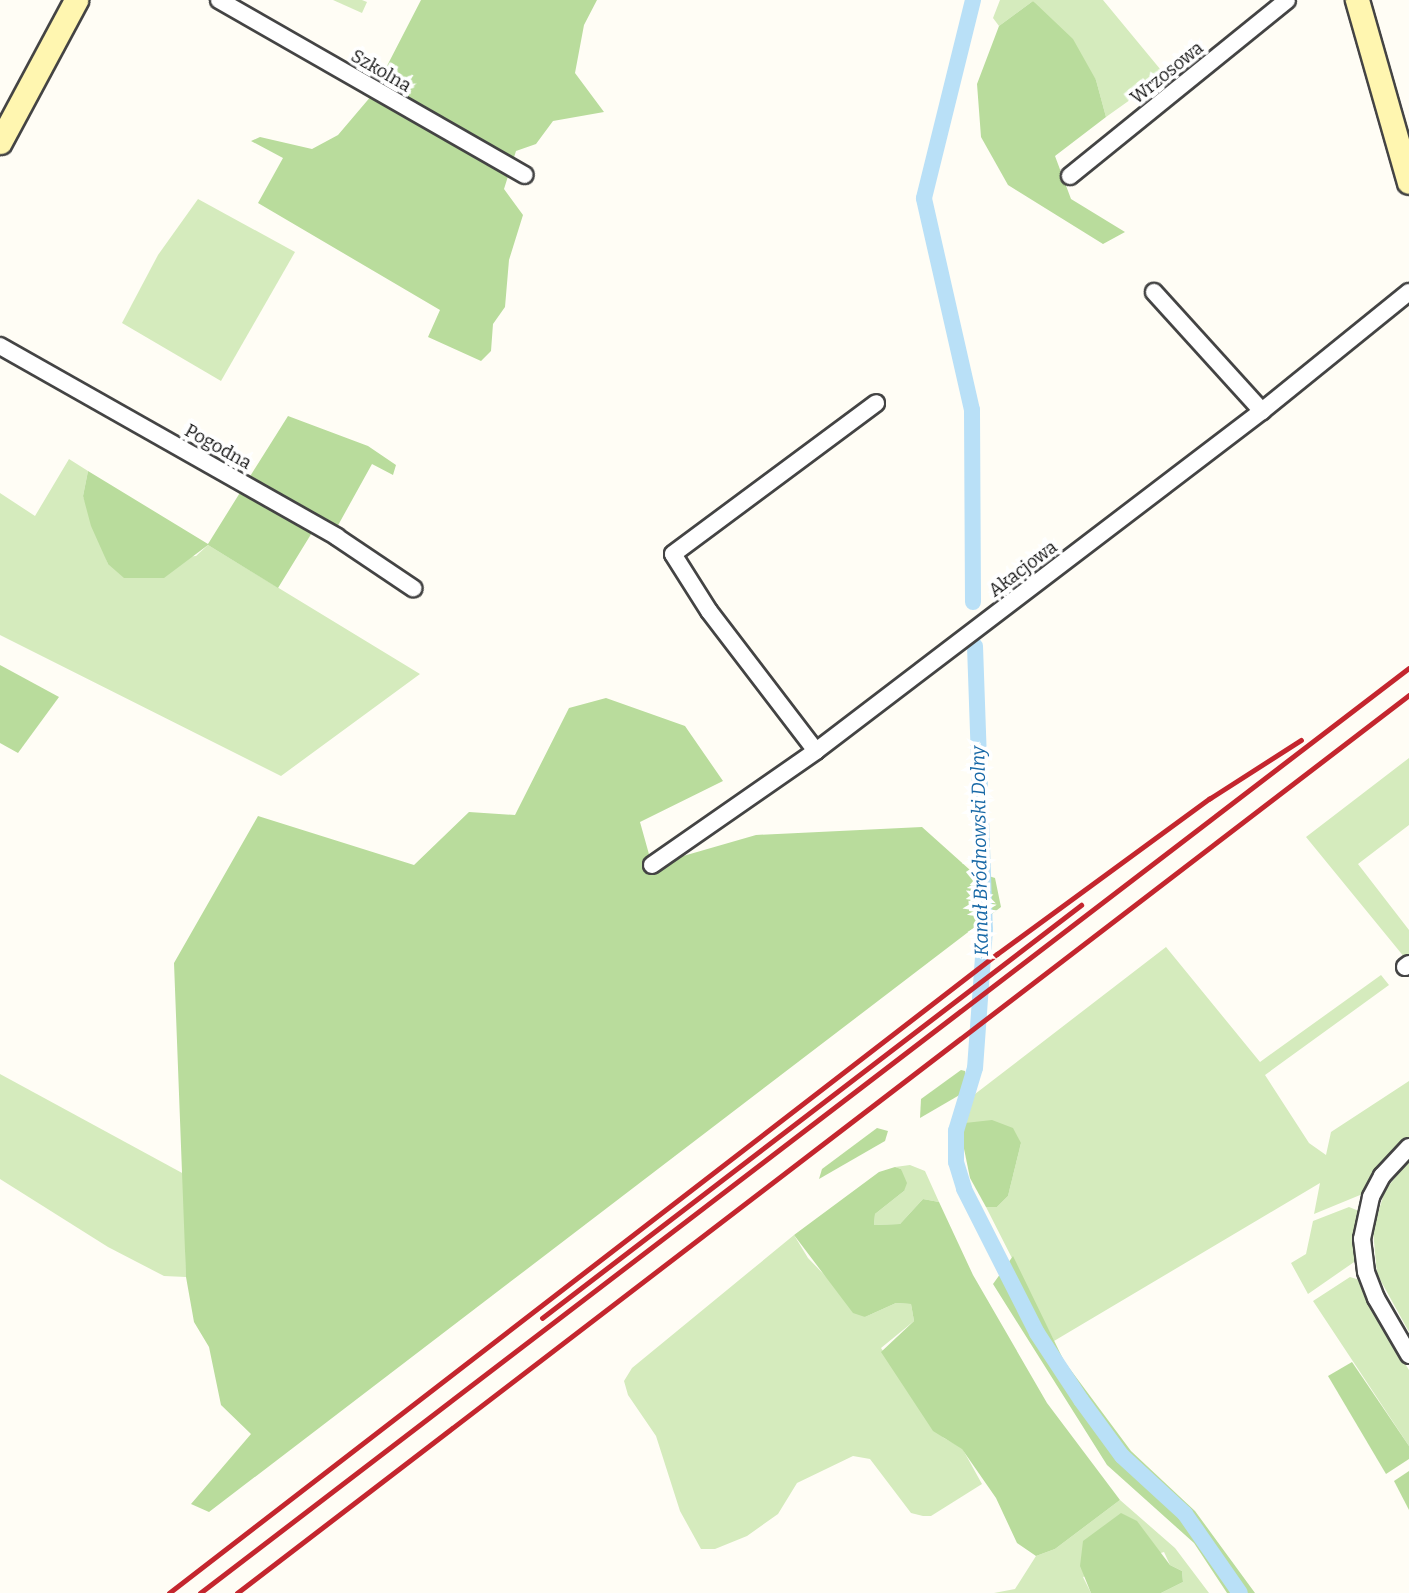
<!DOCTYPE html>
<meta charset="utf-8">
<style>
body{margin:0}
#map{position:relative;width:1409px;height:1593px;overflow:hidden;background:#fffdf5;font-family:Bitter,serif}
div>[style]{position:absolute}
.green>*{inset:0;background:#d5ebbd}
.forest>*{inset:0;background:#b9dc9c}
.canal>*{height:16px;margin:-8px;padding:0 8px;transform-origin:8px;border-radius:8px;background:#b9e0f7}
.roads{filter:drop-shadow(2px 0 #444) drop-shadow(-2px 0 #444) drop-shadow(0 2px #444) drop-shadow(0 -2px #444)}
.street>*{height:16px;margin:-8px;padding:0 8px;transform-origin:8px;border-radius:8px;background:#fff}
.secondary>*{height:23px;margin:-11.5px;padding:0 11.5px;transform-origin:11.5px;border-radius:11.5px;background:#fff6b0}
.rail>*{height:4.5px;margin:-2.25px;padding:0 2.25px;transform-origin:2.25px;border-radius:2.25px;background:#c4262e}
span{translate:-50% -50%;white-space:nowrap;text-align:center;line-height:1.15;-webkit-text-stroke:7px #fff;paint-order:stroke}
.street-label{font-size:18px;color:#111}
.water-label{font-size:19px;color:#1768a6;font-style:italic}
</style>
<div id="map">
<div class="green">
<div style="clip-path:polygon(333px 0,362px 0,367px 2px,362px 13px)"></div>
<div style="clip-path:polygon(1000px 0,1103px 0,1165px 75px,1106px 117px,1096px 80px,1033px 1px,999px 26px,993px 18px)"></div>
<div style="clip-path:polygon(198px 199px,295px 252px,221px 381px,122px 323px,158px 255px)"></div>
<div style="clip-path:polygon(69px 459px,88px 471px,83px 496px,108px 564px,196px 556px,208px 545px,420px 674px,281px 776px,0 635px,0 493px,35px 516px)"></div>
<div style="clip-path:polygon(1409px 758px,1409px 825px,1358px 864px,1409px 930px,1409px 955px,1405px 958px,1306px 837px)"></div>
<div style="clip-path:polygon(1166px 947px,1260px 1062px,1381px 975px,1389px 985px,1265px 1075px,1309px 1143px,1326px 1155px,1331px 1132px,1409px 1081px,1409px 1139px,1365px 1193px,1314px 1214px,1320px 1183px,1054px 1341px,986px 1207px,997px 1207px,1008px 1196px,1021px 1143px,965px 1123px,975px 1094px)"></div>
<div style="clip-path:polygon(0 1074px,184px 1174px,186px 1277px,164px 1276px,108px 1247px,0 1179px)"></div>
<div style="clip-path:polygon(1408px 1162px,1409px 1163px,1409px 1332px,1377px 1274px,1373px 1230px,1385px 1190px)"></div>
<div style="clip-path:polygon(910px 1165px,925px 1171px,939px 1202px,923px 1199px,900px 1224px,874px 1225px,875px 1214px,904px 1191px,901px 1169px,895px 1167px)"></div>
<div style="clip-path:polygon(1349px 1207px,1359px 1211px,1357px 1260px,1308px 1294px,1291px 1263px,1306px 1254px,1313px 1221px)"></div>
<div style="clip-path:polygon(794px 1235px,808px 1258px,865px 1317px,896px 1303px,911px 1304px,914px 1321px,881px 1348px,944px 1438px,962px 1448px,982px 1484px,931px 1516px,923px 1516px,911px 1513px,870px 1459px,853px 1456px,797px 1483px,778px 1514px,747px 1536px,715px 1549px,701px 1549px,680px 1511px,656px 1436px,628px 1395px,624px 1381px,632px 1368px)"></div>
<div style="clip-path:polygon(1350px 1277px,1360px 1280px,1377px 1319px,1409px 1370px,1409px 1446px,1313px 1301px)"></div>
<div style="clip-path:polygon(1120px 1500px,1175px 1548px,1209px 1593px,1161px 1593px,1183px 1582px,1182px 1571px,1170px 1565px,1164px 1552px,1083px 1577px,1091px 1593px,994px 1593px,1015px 1589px,1036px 1556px,1055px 1549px)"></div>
</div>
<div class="forest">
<div style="clip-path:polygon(421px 0,597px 0,584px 25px,575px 73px,604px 112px,553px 121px,536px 144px,516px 151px,504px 189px,523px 215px,509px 260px,505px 307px,493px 324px,491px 351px,481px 361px,428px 337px,440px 310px,258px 203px,283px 158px,251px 141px,260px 137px,312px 149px,338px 135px,372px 95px)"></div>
<div style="clip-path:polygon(1033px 1px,1073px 39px,1096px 80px,1106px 117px,1055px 156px,1071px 199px,1125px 232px,1103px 244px,1008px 185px,981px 137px,977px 84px,999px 26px)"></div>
<div style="clip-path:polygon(288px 416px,368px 446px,396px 465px,393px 475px,372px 464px,336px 529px,249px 478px)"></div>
<div style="clip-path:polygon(88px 471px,208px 544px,241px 491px,313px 531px,278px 588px,208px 545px,164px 578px,124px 578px,108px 564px,91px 526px,83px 496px)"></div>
<div style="clip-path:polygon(0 665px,59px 697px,18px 753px,0 743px)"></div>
<div style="clip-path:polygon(606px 698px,685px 726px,723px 781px,640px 822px,652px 865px,756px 835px,922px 827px,970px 870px,995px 878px,1001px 907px,209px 1512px,191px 1504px,251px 1434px,221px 1405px,209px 1347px,194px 1322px,186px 1277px,174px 963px,258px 816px,414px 865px,469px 812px,515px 815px,569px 708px)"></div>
<div style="clip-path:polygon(961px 1070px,965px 1071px,967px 1083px,963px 1093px,920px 1118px,921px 1099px)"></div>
<div style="clip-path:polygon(992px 1120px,1013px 1128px,1021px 1143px,1008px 1196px,997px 1207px,986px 1207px,970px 1178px,962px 1139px,965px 1123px)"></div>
<div style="clip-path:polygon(877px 1128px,888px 1131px,885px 1141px,819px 1179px,822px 1169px)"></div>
<div style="clip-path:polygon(895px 1167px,901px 1169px,907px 1183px,904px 1191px,875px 1214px,874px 1225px,900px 1224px,923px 1199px,939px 1202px,973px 1275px,1047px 1403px,1120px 1500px,1055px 1549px,1036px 1556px,1017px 1543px,996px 1498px,962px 1449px,933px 1431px,881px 1352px,914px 1321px,911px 1304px,896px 1303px,865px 1317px,853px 1313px,794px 1235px,879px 1172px)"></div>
<div style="clip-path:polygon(1013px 1256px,1064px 1361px,1131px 1451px,1195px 1511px,1255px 1593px,1227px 1593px,1194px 1543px,1107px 1465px,993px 1284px)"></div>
<div style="clip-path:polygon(1352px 1362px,1409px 1446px,1409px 1459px,1386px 1474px,1328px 1376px)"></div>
<div style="clip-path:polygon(1409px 1471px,1409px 1510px,1394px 1481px)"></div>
<div style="clip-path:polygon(1121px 1513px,1137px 1521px,1170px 1565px,1182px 1571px,1183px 1582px,1161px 1593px,1091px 1593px,1080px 1566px,1083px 1541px)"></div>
</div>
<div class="canal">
<div style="left:973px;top:602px;width:192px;rotate:-90.3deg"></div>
<div style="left:972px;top:410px;width:217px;rotate:-102.8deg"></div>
<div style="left:924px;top:198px;width:204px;rotate:-76.1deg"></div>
<div style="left:975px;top:646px;width:283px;rotate:88deg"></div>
<div style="left:985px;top:929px;width:139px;rotate:94.1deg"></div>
<div style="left:975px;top:1068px;width:66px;rotate:106.8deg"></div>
<div style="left:956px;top:1131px;width:31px;rotate:90deg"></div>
<div style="left:956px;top:1162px;width:28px;rotate:73deg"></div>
<div style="left:964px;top:1189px;width:161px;rotate:63.1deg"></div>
<div style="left:1037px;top:1333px;width:80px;rotate:56.7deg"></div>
<div style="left:1081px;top:1400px;width:69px;rotate:53.8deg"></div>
<div style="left:1122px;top:1456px;width:86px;rotate:42.6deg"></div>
<div style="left:1185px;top:1514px;width:96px;rotate:55.2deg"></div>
</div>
<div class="roads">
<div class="street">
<div style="left:219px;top:0;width:352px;rotate:29.8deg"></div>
<div style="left:1070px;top:176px;width:279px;rotate:-39deg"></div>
<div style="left:1154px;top:292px;width:161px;rotate:47.8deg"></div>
<div style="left:0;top:346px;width:387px;rotate:29.5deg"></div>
<div style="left:337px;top:537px;width:92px;rotate:33.9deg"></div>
<div style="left:816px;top:751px;width:176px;rotate:-127.4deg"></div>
<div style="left:709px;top:611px;width:67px;rotate:-122.3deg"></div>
<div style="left:673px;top:554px;width:253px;rotate:-36.6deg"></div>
<div style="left:652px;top:865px;width:200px;rotate:-34.8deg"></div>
<div style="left:816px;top:751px;width:561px;rotate:-37.32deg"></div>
<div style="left:1262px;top:411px;width:189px;rotate:-39deg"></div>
<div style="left:1405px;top:967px;width:5px;rotate:-37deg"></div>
<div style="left:1409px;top:1147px;width:40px;rotate:133deg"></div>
<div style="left:1382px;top:1176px;width:24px;rotate:118deg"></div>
<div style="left:1371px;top:1197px;width:43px;rotate:102.1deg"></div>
<div style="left:1362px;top:1239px;width:33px;rotate:83deg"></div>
<div style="left:1366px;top:1272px;width:28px;rotate:69deg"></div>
<div style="left:1376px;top:1298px;width:66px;rotate:59.9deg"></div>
</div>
<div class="secondary">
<div style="left:1357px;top:0;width:189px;rotate:74.1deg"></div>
<div style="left:0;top:142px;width:161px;rotate:-61.8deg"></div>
</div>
</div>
<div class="rail">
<div style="left:542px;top:1318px;width:679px;rotate:-37.46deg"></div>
<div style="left:169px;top:1593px;width:1046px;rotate:-37.66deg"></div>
<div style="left:997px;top:954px;width:263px;rotate:-36.2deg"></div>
<div style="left:1209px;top:799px;width:109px;rotate:-32.7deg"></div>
<div style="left:200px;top:1593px;width:1522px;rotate:-37.42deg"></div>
<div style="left:237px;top:1593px;width:1476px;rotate:-37.46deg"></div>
</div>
<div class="street-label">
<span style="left:381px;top:71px;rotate:30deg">Szkolna</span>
<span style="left:1167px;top:73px;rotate:-39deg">Wrzosowa</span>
<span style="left:218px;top:447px;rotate:29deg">Pogodna</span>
<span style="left:1023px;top:569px;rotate:-37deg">Akacjowa</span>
</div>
<div class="water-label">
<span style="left:980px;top:851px;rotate:-91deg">Kanał Bródnowski Dolny</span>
</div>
</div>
